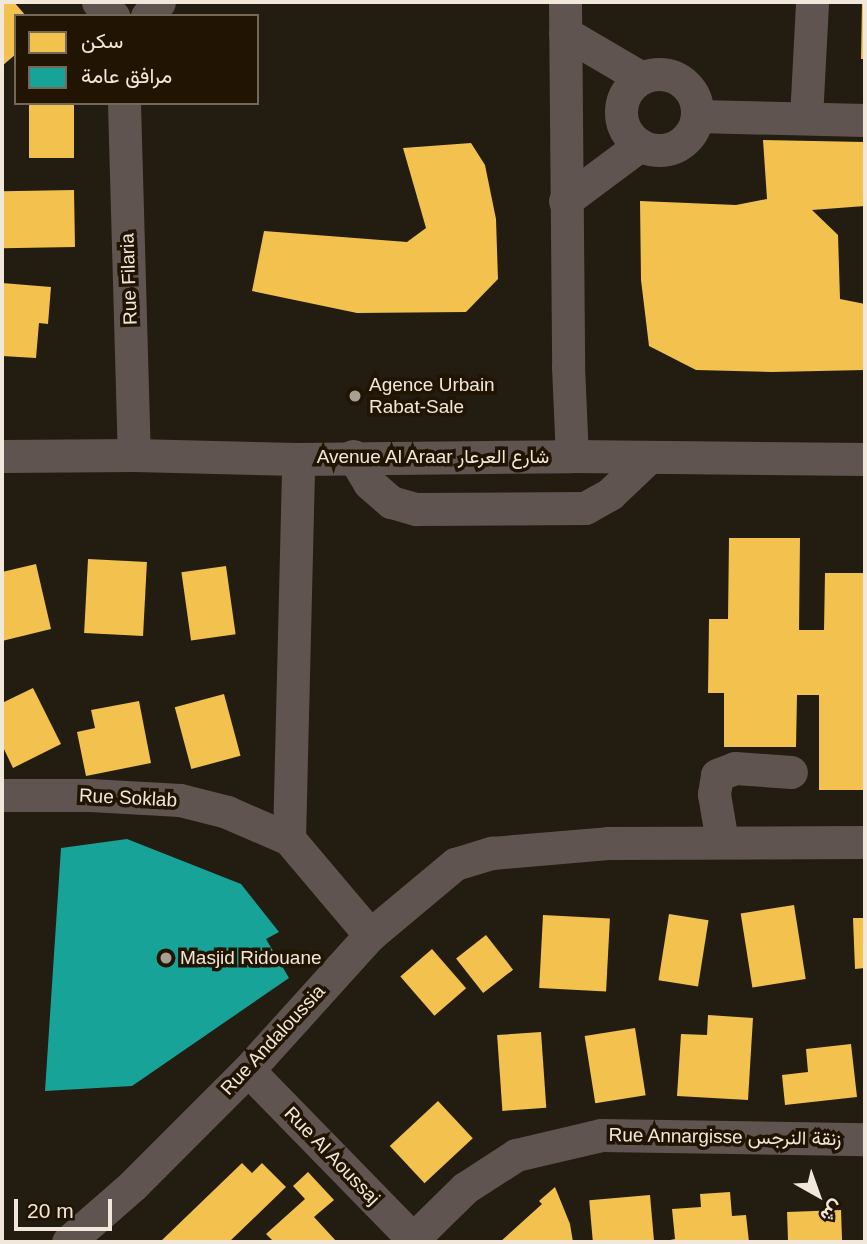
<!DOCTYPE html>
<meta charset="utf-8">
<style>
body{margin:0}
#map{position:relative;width:867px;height:1244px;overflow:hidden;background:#231c10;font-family:Helvetica,Vazirmatn,sans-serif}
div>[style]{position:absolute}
.homes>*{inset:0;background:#f2c14e;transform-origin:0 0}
.public>*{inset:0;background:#17a398}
.minor>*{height:33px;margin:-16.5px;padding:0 16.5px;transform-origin:16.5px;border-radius:16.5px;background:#605451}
.minor>.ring{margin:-16.5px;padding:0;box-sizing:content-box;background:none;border:33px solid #605451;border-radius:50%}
.dots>*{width:19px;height:19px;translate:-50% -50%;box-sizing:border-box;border:4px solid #211402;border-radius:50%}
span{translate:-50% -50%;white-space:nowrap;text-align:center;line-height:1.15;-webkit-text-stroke:7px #211402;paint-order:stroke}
.street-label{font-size:19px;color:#f1e7db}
.poi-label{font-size:19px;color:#f1e7db}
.left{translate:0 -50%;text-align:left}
.frame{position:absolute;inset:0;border:4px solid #f1e7db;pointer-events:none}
.legend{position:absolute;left:14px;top:14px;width:245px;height:91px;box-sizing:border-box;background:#211402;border:2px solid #746859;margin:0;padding:9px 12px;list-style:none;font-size:21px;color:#f1e7db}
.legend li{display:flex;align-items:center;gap:14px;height:35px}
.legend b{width:35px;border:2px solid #746859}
.north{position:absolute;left:783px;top:1160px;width:70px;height:70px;-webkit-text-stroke:5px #211402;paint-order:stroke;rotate:140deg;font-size:19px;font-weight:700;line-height:28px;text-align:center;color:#f1e7db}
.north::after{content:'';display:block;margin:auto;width:24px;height:32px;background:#f1e7db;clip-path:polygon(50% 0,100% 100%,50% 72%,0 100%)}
.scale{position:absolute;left:14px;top:1199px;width:98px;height:32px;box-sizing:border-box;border:4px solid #f1e7db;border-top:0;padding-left:9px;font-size:21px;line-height:24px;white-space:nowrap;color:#f1e7db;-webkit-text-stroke:5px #211402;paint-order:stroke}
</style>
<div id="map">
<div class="homes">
<div style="clip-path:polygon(2px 2px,14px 2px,26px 16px,16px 16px,16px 54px,2px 66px)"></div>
<div style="clip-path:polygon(862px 2px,865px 2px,865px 59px,861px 59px)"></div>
<div style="left:29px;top:103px;width:45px;height:55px"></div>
<div style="clip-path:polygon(763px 140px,865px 142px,865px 206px,812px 210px,838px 235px,840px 299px,865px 304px,865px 370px,772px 372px,696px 370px,649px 346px,641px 280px,640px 201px,736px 205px,767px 199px)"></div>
<div style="clip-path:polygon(471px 143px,485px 165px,496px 219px,498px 279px,466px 312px,357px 313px,252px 291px,264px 231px,407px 242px,426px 228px,403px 148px)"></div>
<div style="left:74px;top:190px;width:57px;height:72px;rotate:89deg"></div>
<div style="clip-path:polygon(2px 283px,51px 287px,48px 324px,39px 323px,36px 358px,2px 356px)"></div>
<div style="clip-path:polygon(729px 538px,800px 538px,799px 630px,824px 630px,825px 573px,865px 573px,865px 790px,819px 790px,819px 695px,797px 695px,796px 747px,724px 747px,724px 693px,708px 693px,709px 619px,728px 619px)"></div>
<div style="left:88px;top:559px;width:59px;height:74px;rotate:3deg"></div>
<div style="clip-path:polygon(36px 564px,51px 629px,2px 641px,2px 572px)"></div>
<div style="left:226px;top:566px;width:69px;height:45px;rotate:82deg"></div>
<div style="clip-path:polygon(33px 688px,61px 744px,13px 768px,2px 745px,2px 703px)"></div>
<div style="left:224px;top:694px;width:64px;height:51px;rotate:75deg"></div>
<div style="clip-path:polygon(139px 701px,151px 763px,86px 776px,77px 732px,95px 728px,91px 710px)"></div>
<div style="left:794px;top:905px;width:75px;height:54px;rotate:81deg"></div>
<div style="left:669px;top:914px;width:40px;height:67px;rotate:9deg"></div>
<div style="left:543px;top:915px;width:67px;height:73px;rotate:3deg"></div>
<div style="clip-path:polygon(853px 918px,865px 918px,865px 968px,855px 969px)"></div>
<div style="left:486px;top:935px;width:44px;height:38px;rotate:52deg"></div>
<div style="left:432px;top:949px;width:52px;height:42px;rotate:49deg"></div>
<div style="clip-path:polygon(708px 1015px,753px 1018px,748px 1100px,677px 1096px,681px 1034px,707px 1035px)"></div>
<div style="left:635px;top:1028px;width:68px;height:51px;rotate:81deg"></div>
<div style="left:541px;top:1032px;width:76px;height:44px;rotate:86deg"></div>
<div style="clip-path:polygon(851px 1044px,857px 1097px,785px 1105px,782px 1075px,808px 1072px,806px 1049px)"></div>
<div style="left:438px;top:1101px;width:51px;height:66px;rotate:47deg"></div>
<div style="clip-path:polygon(242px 1163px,252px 1173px,262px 1163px,286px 1187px,229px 1242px,160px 1242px)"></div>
<div style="clip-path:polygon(308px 1172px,334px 1200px,314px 1217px,337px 1242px,274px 1242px,266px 1234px,305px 1199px,293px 1186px)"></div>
<div style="clip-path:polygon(555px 1187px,570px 1224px,573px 1242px,500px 1242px,542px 1204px,539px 1201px)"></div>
<div style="clip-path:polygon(730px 1192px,732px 1216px,746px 1215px,749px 1242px,660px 1242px,675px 1239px,672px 1209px,701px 1207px,700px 1194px)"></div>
<div style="left:650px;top:1195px;width:47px;height:61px;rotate:85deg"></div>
<div style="left:841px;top:1210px;width:32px;height:54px;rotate:88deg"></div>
</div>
<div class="public">
<div style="clip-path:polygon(127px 839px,241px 884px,279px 932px,266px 939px,289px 978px,132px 1086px,45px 1091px,61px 848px)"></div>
</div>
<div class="minor">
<div style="left:98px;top:2px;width:21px;rotate:43deg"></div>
<div style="left:565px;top:2px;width:364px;rotate:89.5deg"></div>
<div style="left:568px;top:366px;width:90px;rotate:87.5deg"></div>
<div style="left:147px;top:16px;width:18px;rotate:-49deg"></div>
<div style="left:565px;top:33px;width:89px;rotate:30.3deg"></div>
<div class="ring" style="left:621px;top:74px;width:43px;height:43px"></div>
<div style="left:124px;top:103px;width:352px;rotate:88.4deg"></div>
<div style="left:697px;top:116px;width:168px;rotate:1.4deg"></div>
<div style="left:806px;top:118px;width:116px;rotate:-87deg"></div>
<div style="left:565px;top:201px;width:94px;rotate:-36.7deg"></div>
<div style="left:2px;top:456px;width:132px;rotate:-0.4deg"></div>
<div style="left:134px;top:455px;width:164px;rotate:1.4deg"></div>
<div style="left:298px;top:459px;width:274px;rotate:-0.6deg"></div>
<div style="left:572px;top:456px;width:293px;rotate:0.6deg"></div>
<div style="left:353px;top:456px;width:31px;rotate:59deg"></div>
<div style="left:369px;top:483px;width:29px;rotate:41deg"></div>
<div style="left:391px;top:502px;width:26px;rotate:16deg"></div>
<div style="left:416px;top:509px;width:169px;rotate:-0.3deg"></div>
<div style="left:585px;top:508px;width:29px;rotate:-29deg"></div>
<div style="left:610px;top:494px;width:52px;rotate:-43.5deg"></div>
<div style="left:2px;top:795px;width:88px"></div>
<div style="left:90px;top:795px;width:90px;rotate:3.2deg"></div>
<div style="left:180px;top:800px;width:49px;rotate:14.3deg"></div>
<div style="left:227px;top:812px;width:68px;rotate:23.5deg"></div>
<div style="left:289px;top:839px;width:126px;rotate:49.8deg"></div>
<div style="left:289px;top:839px;width:380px;rotate:-88.6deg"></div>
<div style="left:722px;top:841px;width:48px;rotate:-99.7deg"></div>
<div style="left:714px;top:794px;width:19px;rotate:-81deg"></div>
<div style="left:717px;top:775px;width:19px;rotate:-21deg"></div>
<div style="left:735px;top:768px;width:56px;rotate:4.1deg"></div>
<div style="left:248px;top:1070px;width:240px;rotate:45.7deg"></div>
<div style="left:68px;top:1242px;width:86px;rotate:-41.2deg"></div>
<div style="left:133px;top:1185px;width:163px;rotate:-45deg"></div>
<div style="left:248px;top:1070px;width:182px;rotate:-47.9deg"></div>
<div style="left:370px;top:935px;width:111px;rotate:-39.9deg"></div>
<div style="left:455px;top:864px;width:39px;rotate:-17deg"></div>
<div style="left:492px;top:853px;width:116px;rotate:-4.9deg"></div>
<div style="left:608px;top:843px;width:257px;rotate:-0.2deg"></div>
<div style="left:410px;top:1242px;width:77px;rotate:-44.5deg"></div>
<div style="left:465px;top:1188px;width:61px;rotate:-32.9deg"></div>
<div style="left:516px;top:1155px;width:87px;rotate:-13.2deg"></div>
<div style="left:601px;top:1135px;width:264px;rotate:0.9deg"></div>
</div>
<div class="dots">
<div style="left:355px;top:396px;background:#a9a094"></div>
<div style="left:166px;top:958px;background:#a9a094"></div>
</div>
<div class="street-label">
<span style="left:129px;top:279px;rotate:-92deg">Rue Filaria</span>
<span style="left:433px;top:457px">Avenue Al Araar شارع العرعار</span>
<span style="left:128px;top:798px;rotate:3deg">Rue Soklab</span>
<span style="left:273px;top:1040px;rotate:-47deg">Rue Andaloussia</span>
<span style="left:725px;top:1137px;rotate:1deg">Rue Annargisse زنقة النرجس</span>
<span style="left:332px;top:1156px;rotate:46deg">Rue Al Aoussaj</span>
</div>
<div class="poi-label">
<span class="left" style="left:369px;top:396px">Agence Urbain<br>Rabat-Sale</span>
<span class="left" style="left:180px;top:958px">Masjid Ridouane</span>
</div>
<div class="frame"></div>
<ul class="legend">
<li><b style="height:19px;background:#f2c14e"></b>سكن</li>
<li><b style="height:19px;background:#17a398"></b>مرافق عامة</li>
</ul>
<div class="north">ش</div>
<div class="scale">20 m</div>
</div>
